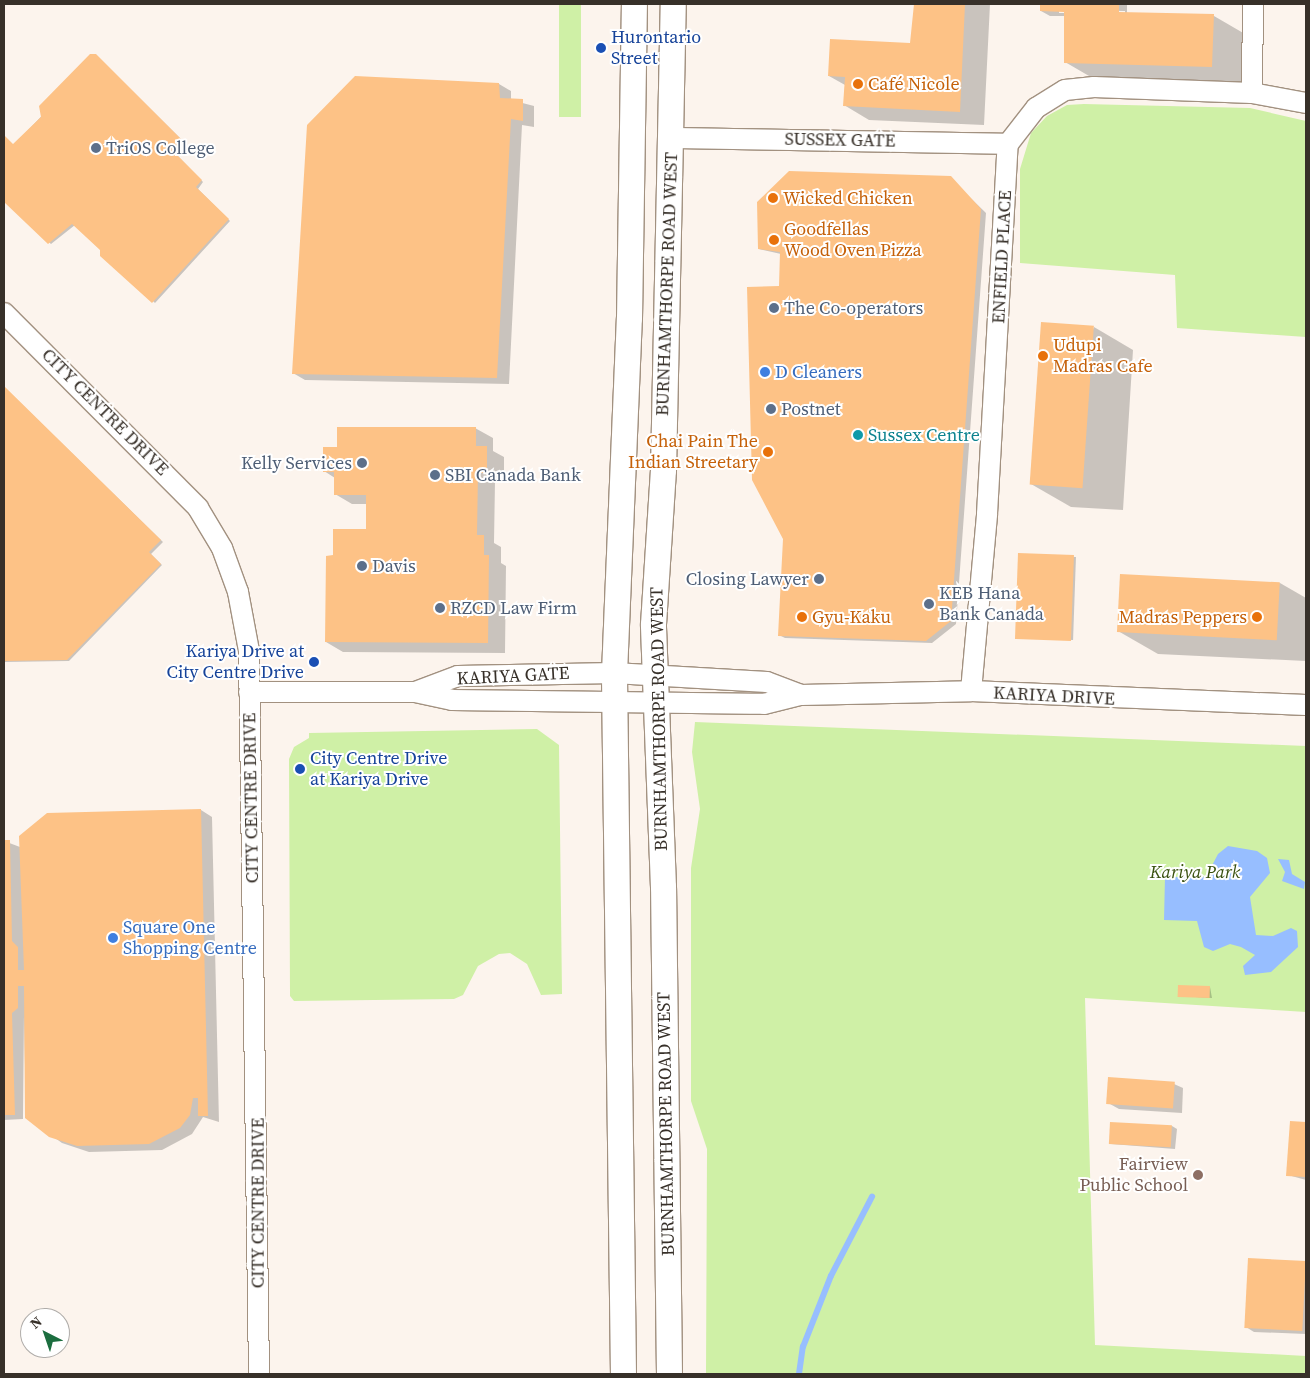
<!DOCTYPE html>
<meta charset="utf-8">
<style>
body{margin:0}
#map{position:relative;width:1310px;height:1378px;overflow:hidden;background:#fcf4ed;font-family:"Source Serif 4",serif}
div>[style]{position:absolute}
.green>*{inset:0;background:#cff0a6;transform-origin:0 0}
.water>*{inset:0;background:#97beff}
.shadow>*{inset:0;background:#0003;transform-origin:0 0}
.stream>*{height:5.5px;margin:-2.75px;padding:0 2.75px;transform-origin:2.75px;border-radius:2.75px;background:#97beff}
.building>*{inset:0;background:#fdc286;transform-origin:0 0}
.roads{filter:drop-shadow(1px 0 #a29180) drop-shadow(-1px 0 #a29180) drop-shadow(0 1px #a29180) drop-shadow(0 -1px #a29180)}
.minor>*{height:20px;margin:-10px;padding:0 10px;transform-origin:10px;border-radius:10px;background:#fff}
.major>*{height:25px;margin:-12.5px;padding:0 12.5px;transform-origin:12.5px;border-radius:12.5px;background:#fff}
.dots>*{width:14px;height:14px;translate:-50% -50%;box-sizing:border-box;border:2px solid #fff;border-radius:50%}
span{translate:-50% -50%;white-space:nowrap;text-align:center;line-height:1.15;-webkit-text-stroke:4px #fff;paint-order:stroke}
.transit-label{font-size:18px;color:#164399}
.left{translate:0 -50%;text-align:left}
.right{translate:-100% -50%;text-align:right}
.food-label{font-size:18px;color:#c56008}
.street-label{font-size:18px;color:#373029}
.service-label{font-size:18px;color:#4e5e75}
.shop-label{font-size:18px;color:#366cbe}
.culture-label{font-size:18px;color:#0d838f}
.park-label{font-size:18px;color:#38500e;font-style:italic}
.education-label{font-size:18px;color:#785e54}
.frame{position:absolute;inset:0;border:5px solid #373029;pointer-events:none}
.north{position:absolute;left:20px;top:1308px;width:50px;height:50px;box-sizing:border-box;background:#fff;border:1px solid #afaca9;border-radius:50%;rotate:319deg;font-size:14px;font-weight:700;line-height:20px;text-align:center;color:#373029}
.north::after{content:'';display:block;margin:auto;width:18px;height:22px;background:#1c6e3f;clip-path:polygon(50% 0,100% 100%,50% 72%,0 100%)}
</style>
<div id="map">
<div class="green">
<div style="left:559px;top:4px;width:22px;height:113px"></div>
<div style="clip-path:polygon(1084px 104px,1250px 108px,1306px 121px,1306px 337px,1177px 328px,1175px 275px,1020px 263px,1020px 169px,1031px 133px,1047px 116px,1067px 105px)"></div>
<div style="clip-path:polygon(695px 722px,1306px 746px,1306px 1012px,1085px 998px,1095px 1345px,1306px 1356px,1306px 1374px,706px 1374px,707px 1149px,691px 1101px,691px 868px,700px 809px,692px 752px)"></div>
<div style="clip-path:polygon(537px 729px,559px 745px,562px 994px,541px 995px,527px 964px,510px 953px,499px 954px,478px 966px,463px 995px,454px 999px,294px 1001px,290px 996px,289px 759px,294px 747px,309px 738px,309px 733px)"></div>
</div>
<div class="water">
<div style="clip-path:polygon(1228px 846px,1257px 851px,1267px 858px,1270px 873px,1250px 897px,1256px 935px,1273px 936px,1291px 928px,1297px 931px,1298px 947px,1271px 972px,1245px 975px,1243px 966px,1255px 955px,1241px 947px,1230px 944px,1213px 951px,1204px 947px,1197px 921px,1164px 920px,1165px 877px,1206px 877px,1218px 854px)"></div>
<div style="clip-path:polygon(1278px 859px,1289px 860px,1292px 874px,1305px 882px,1304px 889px,1282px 881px,1285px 872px)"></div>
</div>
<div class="shadow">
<div style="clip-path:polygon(915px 4px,990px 4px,984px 125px,869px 120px,844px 105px,845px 85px,829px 76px,911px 44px)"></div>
<div style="clip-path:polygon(evenodd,1041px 4px,1127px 4px,1127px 14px,1214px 16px,1257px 41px,1256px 92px,1108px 87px,1065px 62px,1065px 16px,1050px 16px,1041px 11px,1041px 4px,1059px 10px,1125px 11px,1125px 13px,1059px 13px,1059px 10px)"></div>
<div style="clip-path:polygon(98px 57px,183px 141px,176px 154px,203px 182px,198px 189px,230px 221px,155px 303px,75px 225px,51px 244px,4px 200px,4px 140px,13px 146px)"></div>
<div style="clip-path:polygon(499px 84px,511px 91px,511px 100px,534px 106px,534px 127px,522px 125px,509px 384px,305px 380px,293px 373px)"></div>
<div style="clip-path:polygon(950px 178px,986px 213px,956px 624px,932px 643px,785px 638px,779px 635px,784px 539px,781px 254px,759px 249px)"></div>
<div style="clip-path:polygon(1094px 327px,1133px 350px,1123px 510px,1071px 507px,1031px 484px)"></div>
<div style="clip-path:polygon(4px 387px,163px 542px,151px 554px,162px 565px,69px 661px,4px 662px)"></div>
<div style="clip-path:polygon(475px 428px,493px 438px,493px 451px,504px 457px,504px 482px,495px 482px,494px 543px,501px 547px,501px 563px,506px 566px,505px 653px,343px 652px,326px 642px,367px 531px,367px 504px,352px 504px,335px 494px,335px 478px,324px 471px,338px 448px)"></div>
<div style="left:1020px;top:555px;width:56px;height:83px;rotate:2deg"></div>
<div style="clip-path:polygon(1280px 583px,1306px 598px,1306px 661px,1158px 654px,1118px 631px)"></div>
<div style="clip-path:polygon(201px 810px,212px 817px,219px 1122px,203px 1117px,192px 1134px,162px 1150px,89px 1152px,62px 1143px,26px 1117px,24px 1015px,23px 1119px,4px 1120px,4px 841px,20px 847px)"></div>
<div style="clip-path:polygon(1210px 987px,1212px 998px,1178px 996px)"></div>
<div style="clip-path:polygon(1174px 1084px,1183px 1088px,1182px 1113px,1119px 1109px,1110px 1104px)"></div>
<div style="clip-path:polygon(1291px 1122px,1306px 1123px,1306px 1180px,1288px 1175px)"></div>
<div style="clip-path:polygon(1172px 1126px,1177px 1129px,1175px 1149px,1111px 1144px)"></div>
<div style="clip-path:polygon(1249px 1259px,1306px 1262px,1306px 1334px,1254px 1332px,1246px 1327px)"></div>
</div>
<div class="stream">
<div style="left:799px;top:1374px;width:27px;rotate:-82deg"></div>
<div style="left:803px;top:1347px;width:76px;rotate:-68.5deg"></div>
<div style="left:831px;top:1276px;width:89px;rotate:-62.6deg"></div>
</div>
<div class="building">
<div style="clip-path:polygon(914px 4px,965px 4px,960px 112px,843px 106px,845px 77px,828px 76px,830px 39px,910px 43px)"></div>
<div style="clip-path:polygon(1040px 4px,1119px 4px,1119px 12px,1214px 14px,1212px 67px,1064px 63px,1064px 12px,1040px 11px)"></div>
<div style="clip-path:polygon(90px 54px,96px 54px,181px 139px,174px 152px,202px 180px,196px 187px,229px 219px,152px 303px,100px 256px,100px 250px,72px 224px,48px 244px,4px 202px,4px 135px,13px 144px,41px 117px,39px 106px)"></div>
<div style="clip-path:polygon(355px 76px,499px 83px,500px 98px,523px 99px,523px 121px,511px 119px,497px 378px,292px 374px,307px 125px)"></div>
<div style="clip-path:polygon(789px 171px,951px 176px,981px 209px,951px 621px,926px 641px,778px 636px,783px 539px,752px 480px,747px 287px,779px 286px,780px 252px,758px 249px,757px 202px)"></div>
<div style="left:1041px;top:322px;width:53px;height:163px;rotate:4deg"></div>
<div style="clip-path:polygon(4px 386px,161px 540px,149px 552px,161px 564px,67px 660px,4px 661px)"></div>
<div style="clip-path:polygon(337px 427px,476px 427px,476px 446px,487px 446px,487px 473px,478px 473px,477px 535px,484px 535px,484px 555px,489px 555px,488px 643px,325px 642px,326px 556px,333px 555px,333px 529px,366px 529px,366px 495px,334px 495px,334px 472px,323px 472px,323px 447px,337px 447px)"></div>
<div style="left:1018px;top:553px;width:56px;height:86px;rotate:2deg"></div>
<div style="left:1120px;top:574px;width:160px;height:58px;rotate:3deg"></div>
<div style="clip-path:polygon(201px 809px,208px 1116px,198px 1116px,198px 1098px,193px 1098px,190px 1115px,180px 1128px,149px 1144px,77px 1146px,49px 1137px,25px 1118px,24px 986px,18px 986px,18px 1008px,12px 1013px,15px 1115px,4px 1115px,4px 840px,10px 840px,12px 941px,18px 947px,18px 970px,24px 970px,19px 836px,47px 813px)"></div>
<div style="left:1178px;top:985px;width:32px;height:12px;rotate:2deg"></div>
<div style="left:1108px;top:1077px;width:67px;height:27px;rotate:4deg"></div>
<div style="clip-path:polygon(1290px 1121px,1306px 1122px,1306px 1177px,1286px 1176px)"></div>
<div style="left:1110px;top:1122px;width:62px;height:22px;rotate:3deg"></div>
<div style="left:1248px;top:1258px;width:58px;height:70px;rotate:3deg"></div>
</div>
<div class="roads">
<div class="minor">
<div style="left:1252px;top:93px;width:89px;rotate:-89.4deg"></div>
<div style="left:672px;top:138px;width:336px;rotate:1deg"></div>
<div style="left:4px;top:313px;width:275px;rotate:45.1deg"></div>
<div style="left:198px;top:508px;width:47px;rotate:59deg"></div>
<div style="left:222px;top:548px;width:47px;rotate:70deg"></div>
<div style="left:238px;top:592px;width:60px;rotate:79.4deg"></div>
<div style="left:249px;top:651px;width:723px;rotate:89.21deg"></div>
<div style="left:971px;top:691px;width:178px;rotate:-84.8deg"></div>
<div style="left:987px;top:514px;width:371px;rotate:-86.8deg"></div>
<div style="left:1008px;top:144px;width:46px;rotate:-52.1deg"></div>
<div style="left:1036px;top:108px;width:34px;rotate:-32deg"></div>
<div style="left:1065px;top:90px;width:29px;rotate:-6deg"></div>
<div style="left:1094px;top:87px;width:158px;rotate:2.2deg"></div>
<div style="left:1252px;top:93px;width:55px;rotate:10.5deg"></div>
<div style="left:249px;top:692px;width:166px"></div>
<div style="left:415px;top:692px;width:38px;rotate:12deg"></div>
<div style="left:452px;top:700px;width:312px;rotate:0.7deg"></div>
<div style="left:764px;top:704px;width:38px;rotate:-14deg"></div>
<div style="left:801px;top:695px;width:170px;rotate:-1.3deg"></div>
<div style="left:971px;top:691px;width:335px;rotate:2.4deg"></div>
<div style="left:415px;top:692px;width:46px;rotate:-20.4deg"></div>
<div style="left:458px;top:676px;width:156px;rotate:-1.1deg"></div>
<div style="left:614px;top:673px;width:153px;rotate:3.4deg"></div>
<div style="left:767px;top:682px;width:36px;rotate:21deg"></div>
</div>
<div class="major">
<div style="left:623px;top:1374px;width:701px;rotate:-90.74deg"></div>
<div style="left:614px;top:673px;width:355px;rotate:-87.6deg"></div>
<div style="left:629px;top:318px;width:314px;rotate:-89.1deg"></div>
<div style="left:669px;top:1374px;width:487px;rotate:-90.7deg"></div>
<div style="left:663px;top:887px;width:263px;rotate:-92.2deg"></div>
<div style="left:653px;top:624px;width:154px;rotate:-86.3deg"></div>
<div style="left:663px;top:470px;width:466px;rotate:-88.8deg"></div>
</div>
</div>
<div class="dots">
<div style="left:601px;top:48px;background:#1a4fb4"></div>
<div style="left:858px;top:84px;background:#e8710a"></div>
<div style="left:96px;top:148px;background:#5c6f8a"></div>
<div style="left:773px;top:198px;background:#e8710a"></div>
<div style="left:774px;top:240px;background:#e8710a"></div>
<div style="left:774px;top:308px;background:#5c6f8a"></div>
<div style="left:1043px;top:356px;background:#e8710a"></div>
<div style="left:765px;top:372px;background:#3f7fe0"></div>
<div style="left:771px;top:409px;background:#5c6f8a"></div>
<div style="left:858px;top:435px;background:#0f9aa8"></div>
<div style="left:768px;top:452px;background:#e8710a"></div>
<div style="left:362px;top:463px;background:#5c6f8a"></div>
<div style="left:435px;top:475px;background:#5c6f8a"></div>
<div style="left:362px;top:566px;background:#5c6f8a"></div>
<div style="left:819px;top:579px;background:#5c6f8a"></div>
<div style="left:929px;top:604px;background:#5c6f8a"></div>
<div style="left:440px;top:608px;background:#5c6f8a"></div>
<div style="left:802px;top:617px;background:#e8710a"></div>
<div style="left:1257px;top:617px;background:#e8710a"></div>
<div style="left:314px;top:662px;background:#1a4fb4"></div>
<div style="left:300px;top:769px;background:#1a4fb4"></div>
<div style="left:113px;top:938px;background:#3f7fe0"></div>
<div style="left:1198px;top:1175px;background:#8d6e63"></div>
</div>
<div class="transit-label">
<span class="left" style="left:611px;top:48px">Hurontario<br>Street</span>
<span class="right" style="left:304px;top:662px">Kariya Drive at<br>City Centre Drive</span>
<span class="left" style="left:310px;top:769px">City Centre Drive<br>at Kariya Drive</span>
</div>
<div class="food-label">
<span class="left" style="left:868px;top:84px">Café Nicole</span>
<span class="left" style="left:783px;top:198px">Wicked Chicken</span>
<span class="left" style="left:784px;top:240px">Goodfellas<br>Wood Oven Pizza</span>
<span class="left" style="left:1053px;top:356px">Udupi<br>Madras Cafe</span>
<span class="right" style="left:758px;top:452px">Chai Pain The<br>Indian Streetary</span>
<span class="left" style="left:812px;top:617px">Gyu-Kaku</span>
<span class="right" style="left:1247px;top:617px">Madras Peppers</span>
</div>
<div class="street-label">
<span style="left:840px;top:140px;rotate:1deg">SUSSEX GATE</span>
<span style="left:1002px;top:257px;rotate:-87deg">ENFIELD PLACE</span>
<span style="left:667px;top:284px;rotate:-88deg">BURNHAMTHORPE ROAD WEST</span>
<span style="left:105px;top:412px;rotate:45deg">CITY CENTRE DRIVE</span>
<span style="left:513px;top:676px;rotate:-3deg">KARIYA GATE</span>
<span style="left:1054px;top:696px;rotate:3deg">KARIYA DRIVE</span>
<span style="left:659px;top:719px;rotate:-91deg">BURNHAMTHORPE ROAD WEST</span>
<span style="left:251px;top:798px;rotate:-91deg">CITY CENTRE DRIVE</span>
<span style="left:666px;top:1124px;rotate:-91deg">BURNHAMTHORPE ROAD WEST</span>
<span style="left:258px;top:1203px;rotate:-90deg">CITY CENTRE DRIVE</span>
</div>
<div class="service-label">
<span class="left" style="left:106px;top:148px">TriOS College</span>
<span class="left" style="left:784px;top:308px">The Co-operators</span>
<span class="left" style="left:781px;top:409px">Postnet</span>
<span class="right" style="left:352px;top:463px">Kelly Services</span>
<span class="left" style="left:445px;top:475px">SBI Canada Bank</span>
<span class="left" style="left:372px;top:566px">Davis</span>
<span class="right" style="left:809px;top:579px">Closing Lawyer</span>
<span class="left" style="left:939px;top:604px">KEB Hana<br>Bank Canada</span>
<span class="left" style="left:450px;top:608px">RZCD Law Firm</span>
</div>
<div class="shop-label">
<span class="left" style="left:775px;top:372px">D Cleaners</span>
<span class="left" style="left:123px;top:938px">Square One<br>Shopping Centre</span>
</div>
<div class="culture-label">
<span class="left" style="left:868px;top:435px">Sussex Centre</span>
</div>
<div class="park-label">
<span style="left:1195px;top:872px">Kariya Park</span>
</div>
<div class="education-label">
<span class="right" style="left:1188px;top:1175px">Fairview<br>Public School</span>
</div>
<div class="frame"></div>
<div class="north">N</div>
</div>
